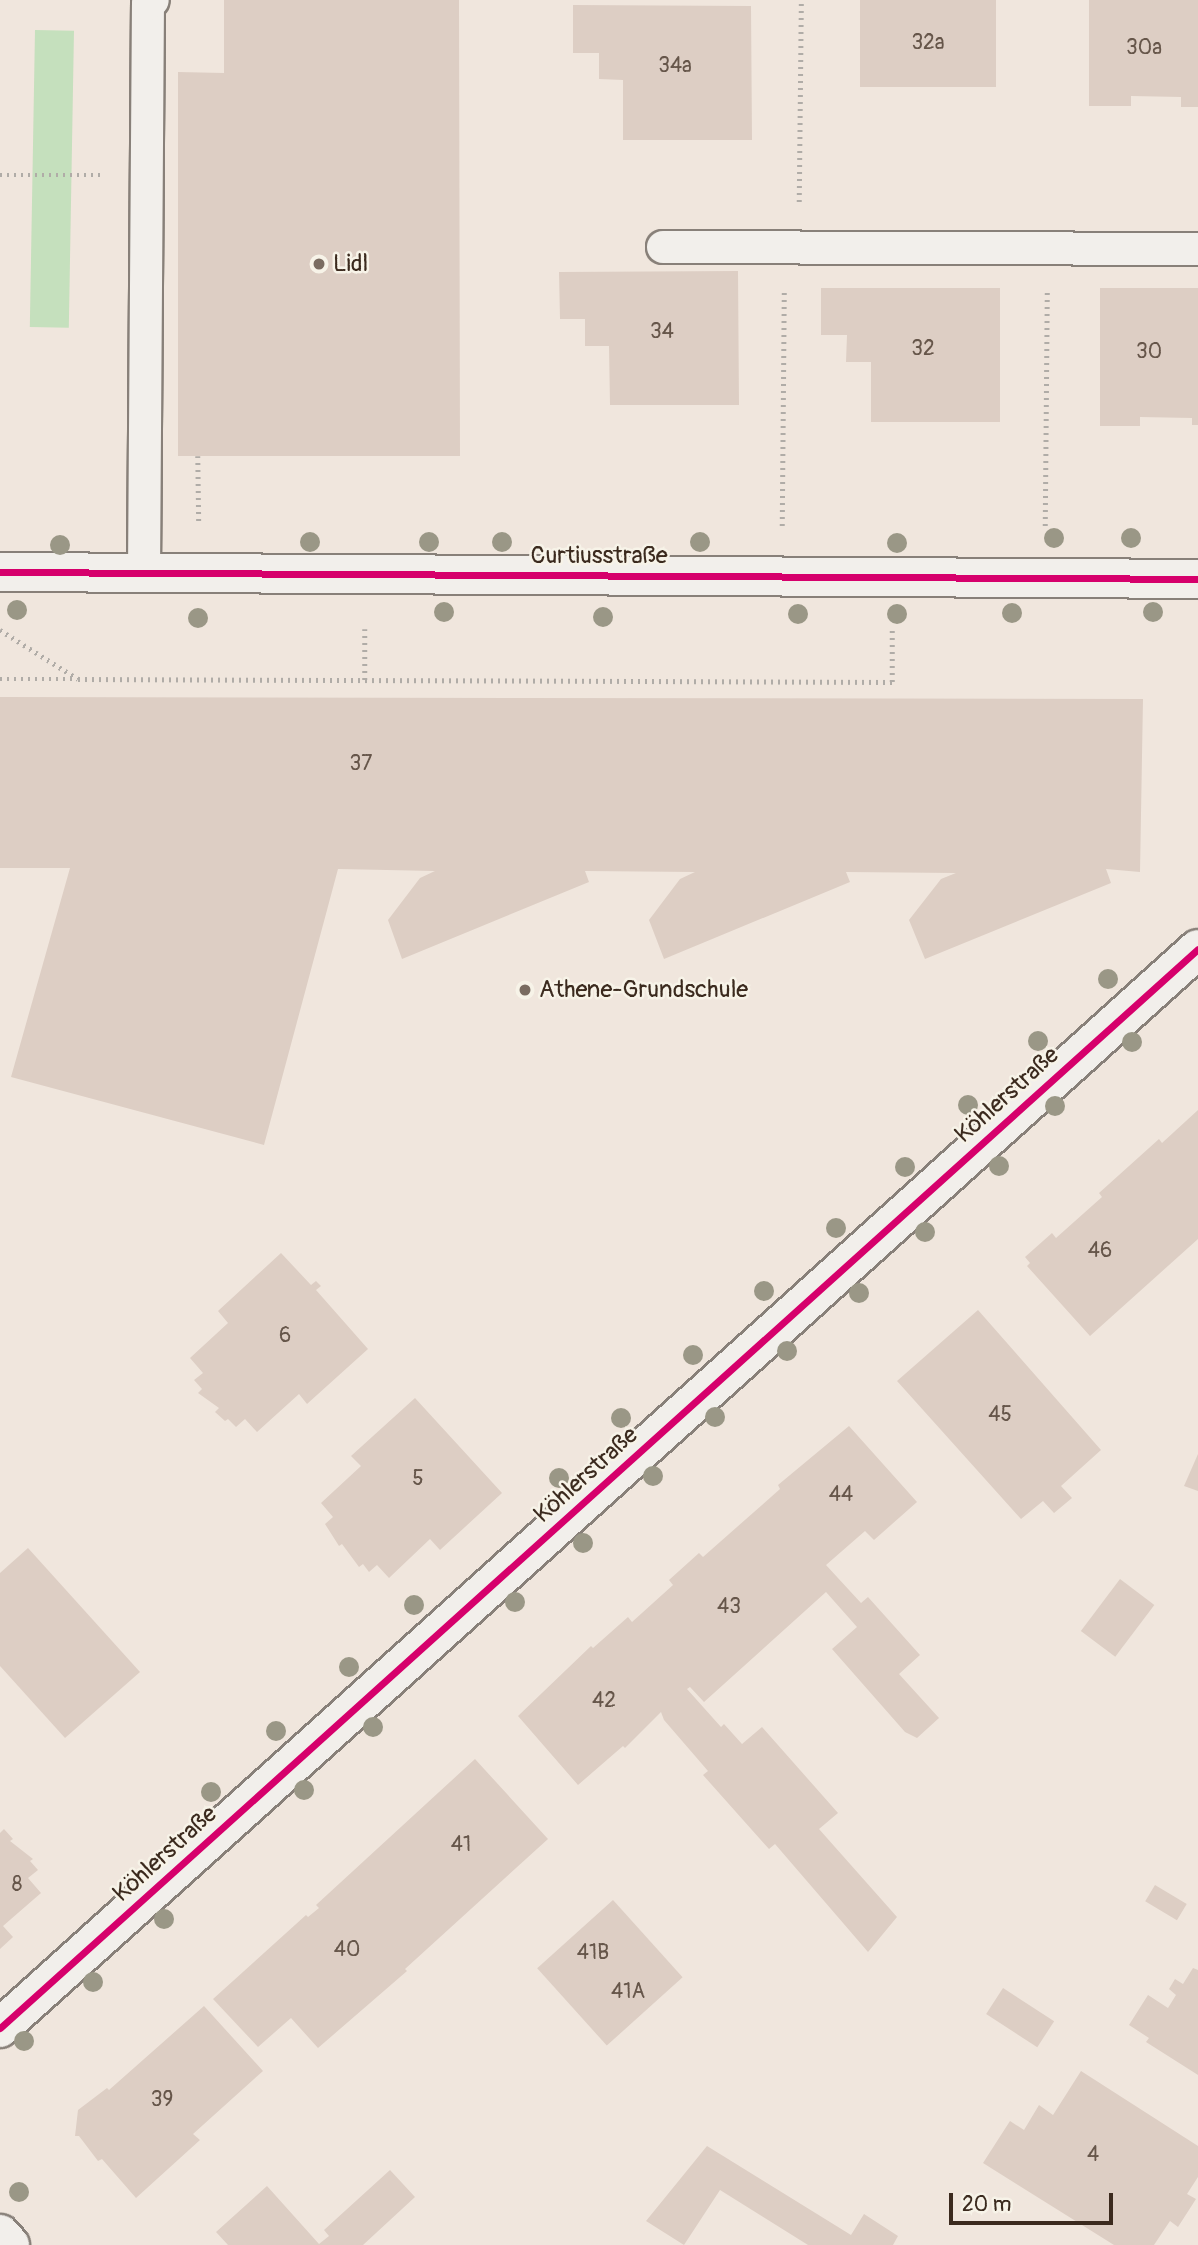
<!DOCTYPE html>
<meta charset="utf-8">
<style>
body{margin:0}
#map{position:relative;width:1198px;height:2245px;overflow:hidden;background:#f0e6dd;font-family:Pangolin,sans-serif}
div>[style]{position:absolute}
.green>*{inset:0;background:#c5e0bd;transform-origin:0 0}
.building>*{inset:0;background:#ddcec4;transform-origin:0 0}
.path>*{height:4.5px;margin-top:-2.25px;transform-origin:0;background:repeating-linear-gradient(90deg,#b0aca7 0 2px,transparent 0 7px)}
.roads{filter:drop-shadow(2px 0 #888079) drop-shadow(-2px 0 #888079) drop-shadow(0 2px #888079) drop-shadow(0 -2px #888079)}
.lane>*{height:32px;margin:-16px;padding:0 16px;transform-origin:16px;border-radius:16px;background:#f2efeb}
.street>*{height:38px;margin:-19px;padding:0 19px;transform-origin:19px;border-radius:19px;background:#f2efeb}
.cycleway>*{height:7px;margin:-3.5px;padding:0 3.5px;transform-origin:3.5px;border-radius:3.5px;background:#d6006c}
.trees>*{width:20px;height:20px;margin:-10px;border-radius:50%;background:#9a9786}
.dots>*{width:19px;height:19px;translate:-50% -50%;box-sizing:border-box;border:4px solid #f7f3e8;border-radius:50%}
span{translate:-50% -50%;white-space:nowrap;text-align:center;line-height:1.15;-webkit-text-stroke:5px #f7f3e8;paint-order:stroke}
.number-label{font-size:21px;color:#66564a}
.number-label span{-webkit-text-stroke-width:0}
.poi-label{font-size:24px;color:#3b2a1e}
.left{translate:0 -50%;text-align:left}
.street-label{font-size:24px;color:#3b2a1e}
.scale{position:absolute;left:949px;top:2193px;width:164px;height:32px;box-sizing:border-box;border:4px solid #3b2a1e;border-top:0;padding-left:9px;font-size:21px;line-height:24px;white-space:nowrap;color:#3b2a1e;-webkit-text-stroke:5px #f7f3e8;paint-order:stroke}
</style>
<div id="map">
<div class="green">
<div style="left:35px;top:30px;width:39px;height:297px;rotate:1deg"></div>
</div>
<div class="building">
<div style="clip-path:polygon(224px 0,459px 0,460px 456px,178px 456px,178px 72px,224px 73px)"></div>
<div style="left:860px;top:0;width:136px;height:87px"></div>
<div style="clip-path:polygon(1089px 0,1198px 0,1198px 107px,1181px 107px,1181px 97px,1131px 96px,1131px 106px,1089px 106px)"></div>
<div style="clip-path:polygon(573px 5px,751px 6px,752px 140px,623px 140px,623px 80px,599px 79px,599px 53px,573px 53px)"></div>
<div style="clip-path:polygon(738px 271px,739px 405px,610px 405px,609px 346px,585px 346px,585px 319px,560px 319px,559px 272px)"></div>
<div style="clip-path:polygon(821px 288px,1000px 288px,1000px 422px,871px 422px,871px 362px,846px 362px,847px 335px,821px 335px)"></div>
<div style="clip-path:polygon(1100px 288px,1198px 288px,1198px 425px,1192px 425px,1192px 418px,1140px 417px,1140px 426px,1100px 426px)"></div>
<div style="clip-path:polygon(0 697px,1143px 699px,1140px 872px,1106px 869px,1111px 883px,925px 959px,909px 920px,941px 879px,956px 873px,846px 872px,850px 882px,664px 959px,649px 920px,680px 879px,695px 872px,585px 871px,589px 882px,402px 959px,388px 920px,420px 878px,435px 871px,338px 869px,264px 1145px,11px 1077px,70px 868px,0 868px)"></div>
<div style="clip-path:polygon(1198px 1110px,1198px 1239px,1090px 1336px,1027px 1266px,1030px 1263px,1025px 1257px,1052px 1233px,1056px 1238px,1102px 1197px,1099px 1193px,1159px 1139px,1162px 1143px)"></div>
<div style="clip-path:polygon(281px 1253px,311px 1285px,316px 1281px,321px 1286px,316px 1290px,368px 1349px,307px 1404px,299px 1394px,257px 1432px,245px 1419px,236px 1427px,228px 1419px,225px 1421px,215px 1412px,219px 1408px,198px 1393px,202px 1389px,194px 1380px,203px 1373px,190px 1358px,228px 1323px,218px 1311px)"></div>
<div style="clip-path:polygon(978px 1310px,1101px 1450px,1061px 1486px,1072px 1498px,1054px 1513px,1043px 1501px,1021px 1519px,897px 1381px)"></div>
<div style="clip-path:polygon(415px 1398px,502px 1493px,440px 1550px,430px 1539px,389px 1578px,377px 1565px,369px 1572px,363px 1564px,359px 1567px,342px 1544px,339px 1546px,325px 1524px,333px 1517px,321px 1503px,361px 1466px,351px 1456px)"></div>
<div style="clip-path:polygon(849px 1426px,917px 1502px,874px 1540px,865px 1531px,826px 1565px,861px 1603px,868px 1597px,920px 1655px,899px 1674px,939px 1718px,917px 1738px,905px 1732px,832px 1649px,857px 1627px,826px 1592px,704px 1702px,690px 1687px,687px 1689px,721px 1727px,724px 1724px,742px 1744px,762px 1727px,838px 1813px,819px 1829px,897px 1917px,868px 1952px,775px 1844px,769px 1849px,703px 1775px,708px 1771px,664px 1720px,661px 1712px,625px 1748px,623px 1746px,578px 1785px,518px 1716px,591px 1646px,593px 1648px,628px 1617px,632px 1622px,673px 1585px,669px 1580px,699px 1553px,703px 1557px,780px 1489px,778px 1485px)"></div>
<div style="clip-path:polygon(1198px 1454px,1198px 1491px,1184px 1486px)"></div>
<div style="clip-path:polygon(28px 1548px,140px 1672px,65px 1738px,0 1666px,0 1573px)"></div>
<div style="left:1120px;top:1579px;width:43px;height:65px;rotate:37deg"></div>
<div style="clip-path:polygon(475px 1759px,548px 1839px,405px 1969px,407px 1971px,318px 2048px,291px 2018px,258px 2047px,213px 1999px,306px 1915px,308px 1917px,319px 1908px,316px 1905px)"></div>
<div style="clip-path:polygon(4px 1829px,13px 1839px,10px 1841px,33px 1859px,30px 1861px,38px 1870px,28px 1878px,41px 1893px,3px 1926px,13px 1937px,0 1949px,0 1833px)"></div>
<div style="left:1155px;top:1885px;width:37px;height:19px;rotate:31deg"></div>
<div style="left:613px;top:1900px;width:104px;height:102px;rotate:48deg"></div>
<div style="clip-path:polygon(1193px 1968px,1198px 1970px,1198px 2075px,1146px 2042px,1149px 2038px,1129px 2025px,1148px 1995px,1168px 2008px,1176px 1995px,1169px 1989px,1175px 1979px,1183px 1984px)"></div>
<div style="left:1003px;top:1988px;width:61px;height:31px;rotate:33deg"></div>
<div style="clip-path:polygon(204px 2006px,263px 2071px,193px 2134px,200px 2140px,136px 2198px,102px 2159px,98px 2161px,79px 2136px,75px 2136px,78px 2110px,107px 2088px,109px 2090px)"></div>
<div style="clip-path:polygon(1081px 2071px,1198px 2146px,1198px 2177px,1187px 2194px,1196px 2199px,1178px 2227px,1170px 2221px,1154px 2245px,1114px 2245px,983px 2163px,1010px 2121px,1024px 2130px,1039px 2105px,1053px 2115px)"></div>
<div style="clip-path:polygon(707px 2146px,851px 2235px,864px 2214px,898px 2236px,893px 2245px,808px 2245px,720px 2190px,684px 2245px,646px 2221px)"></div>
<div style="clip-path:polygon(390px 2170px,415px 2197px,363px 2245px,228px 2245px,216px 2232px,267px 2186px,319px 2244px,329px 2236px,324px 2230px)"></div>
</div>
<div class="path">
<div style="left:0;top:175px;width:101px"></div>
<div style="left:799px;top:202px;width:202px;rotate:-89.4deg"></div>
<div style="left:198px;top:456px;width:69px;rotate:89.2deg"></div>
<div style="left:782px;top:526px;width:236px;rotate:-89.5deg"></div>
<div style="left:1045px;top:526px;width:234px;rotate:-89.5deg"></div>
<div style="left:365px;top:629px;width:51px;rotate:90deg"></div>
<div style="left:0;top:630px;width:92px;rotate:32.1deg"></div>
<div style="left:78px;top:679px;width:814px;rotate:0.21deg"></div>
<div style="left:892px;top:682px;width:52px;rotate:-90deg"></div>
<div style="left:0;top:679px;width:77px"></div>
</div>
<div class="roads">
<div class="lane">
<div style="left:663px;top:247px;width:535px;rotate:0.21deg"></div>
<div style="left:144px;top:573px;width:569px;rotate:-89.6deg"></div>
<div style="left:148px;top:4px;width:6px;rotate:-39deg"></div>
</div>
<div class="street">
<div style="left:0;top:572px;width:1198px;rotate:0.33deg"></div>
<div style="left:0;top:2028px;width:1612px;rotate:-42.01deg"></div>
<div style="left:0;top:2234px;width:15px;rotate:48deg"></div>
</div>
</div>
<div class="cycleway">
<div style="left:0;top:572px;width:1198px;rotate:0.33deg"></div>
<div style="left:0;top:2028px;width:1612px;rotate:-42.01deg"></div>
</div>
<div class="trees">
<div style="left:1054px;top:538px"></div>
<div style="left:1131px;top:538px"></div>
<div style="left:310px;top:542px"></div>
<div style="left:429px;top:542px"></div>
<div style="left:502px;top:542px"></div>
<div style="left:700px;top:542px"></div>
<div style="left:897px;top:543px"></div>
<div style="left:60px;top:545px"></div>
<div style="left:17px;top:610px"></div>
<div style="left:444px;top:612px"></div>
<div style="left:1153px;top:612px"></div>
<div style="left:1012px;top:613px"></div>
<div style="left:798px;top:614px"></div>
<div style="left:897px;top:614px"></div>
<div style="left:603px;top:617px"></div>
<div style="left:198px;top:618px"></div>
<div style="left:1108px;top:979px"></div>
<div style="left:1038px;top:1041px"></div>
<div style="left:1132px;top:1042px"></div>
<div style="left:968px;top:1105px"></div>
<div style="left:1055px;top:1106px"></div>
<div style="left:999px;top:1166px"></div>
<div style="left:905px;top:1167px"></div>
<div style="left:836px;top:1228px"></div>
<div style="left:925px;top:1232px"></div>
<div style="left:764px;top:1291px"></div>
<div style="left:859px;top:1293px"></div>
<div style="left:787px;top:1351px"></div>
<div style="left:693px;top:1355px"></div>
<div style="left:715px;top:1417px"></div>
<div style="left:621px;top:1418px"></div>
<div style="left:653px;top:1476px"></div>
<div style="left:559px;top:1478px"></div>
<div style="left:583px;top:1543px"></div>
<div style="left:515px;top:1602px"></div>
<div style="left:414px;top:1605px"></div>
<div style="left:349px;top:1667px"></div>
<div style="left:373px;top:1727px"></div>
<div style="left:276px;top:1731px"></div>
<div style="left:304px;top:1790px"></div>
<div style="left:211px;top:1792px"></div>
<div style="left:164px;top:1919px"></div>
<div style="left:93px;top:1982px"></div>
<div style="left:24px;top:2041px"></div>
<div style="left:19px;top:2192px"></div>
</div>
<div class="dots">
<div style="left:319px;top:264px;background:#7a6c61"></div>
<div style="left:525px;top:990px;background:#7a6c61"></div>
</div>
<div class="number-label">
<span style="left:928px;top:43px">32a</span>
<span style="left:1144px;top:48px">30a</span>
<span style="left:675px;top:66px">34a</span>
<span style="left:662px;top:332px">34</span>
<span style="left:923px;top:349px">32</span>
<span style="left:1149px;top:352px">30</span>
<span style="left:361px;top:764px">37</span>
<span style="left:1100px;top:1251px">46</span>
<span style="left:285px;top:1336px">6</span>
<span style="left:1000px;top:1415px">45</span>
<span style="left:418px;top:1479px">5</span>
<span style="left:841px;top:1495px">44</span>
<span style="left:729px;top:1607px">43</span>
<span style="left:604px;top:1701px">42</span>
<span style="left:461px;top:1845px">41</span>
<span style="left:17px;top:1885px">8</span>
<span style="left:347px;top:1950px">40</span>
<span style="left:593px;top:1953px">41B</span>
<span style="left:628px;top:1992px">41A</span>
<span style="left:162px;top:2100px">39</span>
<span style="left:1093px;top:2155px">4</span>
</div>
<div class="poi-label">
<span class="left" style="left:333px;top:264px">Lidl</span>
<span class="left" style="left:539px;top:990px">Athene-Grundschule</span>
</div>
<div class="street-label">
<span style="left:599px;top:556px">Curtiusstraße</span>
<span style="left:1007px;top:1095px;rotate:-42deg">Köhlerstraße</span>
<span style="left:586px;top:1475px;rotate:-42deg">Köhlerstraße</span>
<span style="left:165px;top:1854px;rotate:-42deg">Köhlerstraße</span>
</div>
<div class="scale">20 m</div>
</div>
